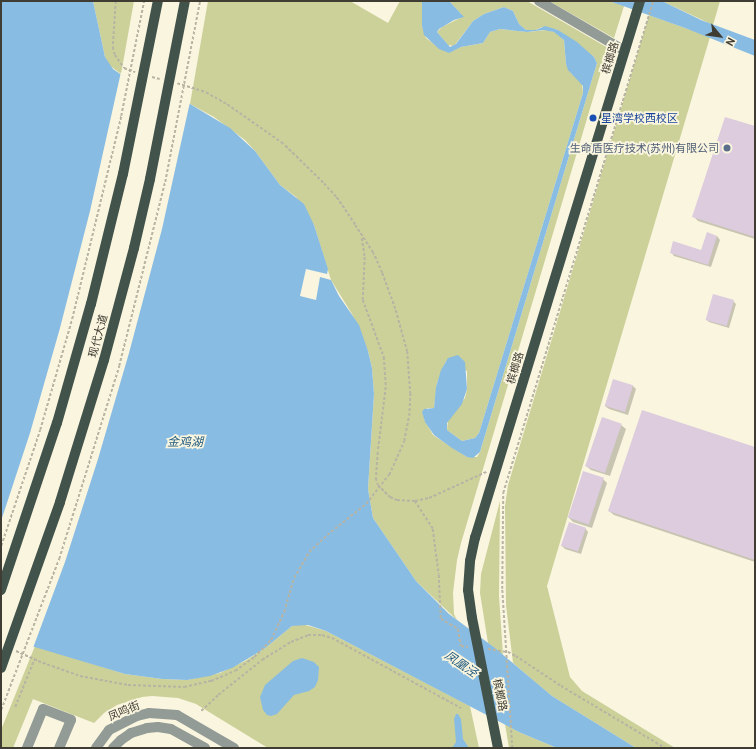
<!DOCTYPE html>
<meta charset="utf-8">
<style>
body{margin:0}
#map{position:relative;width:756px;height:749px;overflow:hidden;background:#faf5df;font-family:"PT Sans","Noto Sans SC",sans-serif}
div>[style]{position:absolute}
.green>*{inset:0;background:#cbd199}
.water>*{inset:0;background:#89bce3}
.pier>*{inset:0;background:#faf5df}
.shadow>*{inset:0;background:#0003}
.building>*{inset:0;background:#dcccde;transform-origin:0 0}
.path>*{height:1.5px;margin-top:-0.75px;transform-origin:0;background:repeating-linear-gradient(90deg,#b8b4a3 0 3px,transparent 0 5px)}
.minor>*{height:10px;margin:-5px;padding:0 5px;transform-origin:5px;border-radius:5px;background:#929b96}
.major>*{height:10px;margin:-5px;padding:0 5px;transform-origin:5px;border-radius:5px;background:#42534b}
.dots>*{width:11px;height:11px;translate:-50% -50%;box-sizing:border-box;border:2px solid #faf5df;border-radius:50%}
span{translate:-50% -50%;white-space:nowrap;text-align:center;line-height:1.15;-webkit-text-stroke:3.5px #faf5df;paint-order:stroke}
.street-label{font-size:11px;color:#3e3c33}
.transit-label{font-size:11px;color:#164399}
.left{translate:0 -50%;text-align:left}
.service-label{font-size:11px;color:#4e5e75}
.right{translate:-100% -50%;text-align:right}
.water-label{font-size:12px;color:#1f597f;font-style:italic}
.frame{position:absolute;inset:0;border:2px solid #3e3c33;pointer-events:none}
.north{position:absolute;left:700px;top:16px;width:40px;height:40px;-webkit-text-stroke:3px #faf5df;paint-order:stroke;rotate:119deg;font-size:11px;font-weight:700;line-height:16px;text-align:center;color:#3e3c33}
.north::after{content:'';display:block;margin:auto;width:14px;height:18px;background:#3e3c33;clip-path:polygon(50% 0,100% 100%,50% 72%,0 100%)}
</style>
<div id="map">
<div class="green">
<div style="clip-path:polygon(93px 1px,134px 1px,121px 74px,109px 65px,105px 57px)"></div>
<div style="clip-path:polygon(208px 1px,350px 1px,388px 23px,400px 1px,422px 1px,422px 26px,426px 38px,434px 44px,452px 51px,461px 47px,483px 43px,490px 32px,500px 29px,527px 32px,547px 30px,557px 33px,564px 40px,566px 64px,571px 73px,582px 83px,583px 93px,479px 433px,475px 438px,462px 441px,447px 430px,448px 420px,465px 398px,467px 389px,467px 371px,446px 361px,437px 383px,434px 408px,427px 408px,424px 419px,433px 435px,467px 457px,477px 457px,480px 452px,597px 63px,594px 57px,558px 30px,542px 27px,536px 30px,526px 30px,519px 24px,513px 11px,504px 7px,484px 14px,473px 21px,454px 46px,448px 45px,437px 32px,442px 27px,460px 18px,461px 14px,449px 1px,527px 1px,608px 48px,461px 543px,457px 560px,453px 593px,454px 614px,457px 620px,416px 581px,373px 518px,368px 489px,374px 394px,372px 368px,368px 351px,352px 314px,331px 280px,314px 225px,296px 197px,280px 185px,255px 151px,245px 140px,214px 117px,190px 104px)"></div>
<div style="clip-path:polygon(549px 1px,609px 1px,624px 6px,614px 38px)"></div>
<div style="clip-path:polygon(662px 1px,720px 1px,713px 25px)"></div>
<div style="clip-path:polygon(649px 15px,710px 37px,547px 586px,570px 677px,582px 691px,675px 748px,636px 748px,552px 696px,541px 687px,513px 663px,506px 605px,505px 506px,508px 485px)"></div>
<div style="clip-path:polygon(500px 501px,499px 596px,503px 655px,488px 643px,480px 593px,481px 574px)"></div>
<div style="clip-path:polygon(302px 624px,326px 631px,470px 706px,479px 748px,268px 748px,196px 704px,178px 698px,152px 696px,142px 697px,117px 705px,104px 713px,94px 723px,33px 699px,13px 748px,1px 748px,1px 730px,35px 646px,125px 674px,162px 679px,187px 680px,220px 673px,245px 661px,264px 649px,292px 626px)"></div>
<div style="clip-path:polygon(505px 724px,521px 733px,557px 748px,509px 748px)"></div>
</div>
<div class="water">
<div style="clip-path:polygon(1px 1px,93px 1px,105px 57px,113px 69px,123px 76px,190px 104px,230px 128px,255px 151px,280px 185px,304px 204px,314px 225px,328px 269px,327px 274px,306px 269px,300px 296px,316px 300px,320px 277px,331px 280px,339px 296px,359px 325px,368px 351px,372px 368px,374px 394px,368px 489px,373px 518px,416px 581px,449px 614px,495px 648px,552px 696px,636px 748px,557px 748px,521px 733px,326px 631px,308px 625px,292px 626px,264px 649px,232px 668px,210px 676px,187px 680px,162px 679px,125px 674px,1px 637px)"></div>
<div style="clip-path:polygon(422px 1px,449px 1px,464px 17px,454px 20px,439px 29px,437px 32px,450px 47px,456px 44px,473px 21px,484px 14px,504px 7px,513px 11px,519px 24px,526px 30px,536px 30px,545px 26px,558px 30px,577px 42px,594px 57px,597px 63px,480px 452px,473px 458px,467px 457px,452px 448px,434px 435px,425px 422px,422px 412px,424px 409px,434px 408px,436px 387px,441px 370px,448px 358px,458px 355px,465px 362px,467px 389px,462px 404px,447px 423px,447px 430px,462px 441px,475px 438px,479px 433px,583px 93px,583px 86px,568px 70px,566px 64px,564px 40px,554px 32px,544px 30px,527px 32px,500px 29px,490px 32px,483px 43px,461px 47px,449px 53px,439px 49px,424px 35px,422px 26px)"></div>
<div style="clip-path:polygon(609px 1px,662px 1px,701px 20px,755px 40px,755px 56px,685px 28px)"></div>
<div style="clip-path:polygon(302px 658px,314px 662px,319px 667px,318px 680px,315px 687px,309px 691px,294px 695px,277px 714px,271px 716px,267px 715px,263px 710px,260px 697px,265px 685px,293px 661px)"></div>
<div style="clip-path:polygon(456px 714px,458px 714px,461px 719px,463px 739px,469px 748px,452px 748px,456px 742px,454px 719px)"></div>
</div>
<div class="pier">
<div style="clip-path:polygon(121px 72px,190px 102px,162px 229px,129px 353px,98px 459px,65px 562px,33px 648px,1px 639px,1px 521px,30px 433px,60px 328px,90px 211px)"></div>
</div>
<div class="shadow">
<div style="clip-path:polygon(755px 127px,755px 239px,698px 221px,693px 216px)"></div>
<div style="clip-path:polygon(717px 236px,720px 240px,711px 267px,674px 256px,671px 252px,702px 251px)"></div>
<div style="clip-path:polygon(733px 301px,736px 304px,729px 328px,709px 322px,706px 319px)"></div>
<div style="clip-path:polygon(614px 380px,633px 386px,636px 389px,628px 415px,609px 409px,605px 406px)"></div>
<div style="clip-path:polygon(621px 425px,626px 429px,610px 476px,591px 470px,586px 466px)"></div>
<div style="clip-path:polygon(755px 448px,755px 562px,614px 515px,609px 511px)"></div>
<div style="clip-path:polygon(603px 479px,607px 483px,592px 528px,573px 522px,569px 518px)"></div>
<div style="clip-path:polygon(585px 528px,588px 532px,581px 554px,565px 549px,562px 546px)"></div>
</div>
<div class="building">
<div style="clip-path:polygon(725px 117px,755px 126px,755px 237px,692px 217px)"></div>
<div style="clip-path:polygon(707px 232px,717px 236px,708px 265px,670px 253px,673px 241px,701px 250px)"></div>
<div style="left:713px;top:294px;width:22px;height:27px;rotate:16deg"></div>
<div style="left:613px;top:379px;width:21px;height:28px;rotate:17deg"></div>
<div style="clip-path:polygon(642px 410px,755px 447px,755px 560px,608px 511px)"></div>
<div style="left:602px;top:417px;width:21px;height:52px;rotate:19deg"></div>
<div style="left:583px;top:471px;width:22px;height:49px;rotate:18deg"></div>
<div style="left:569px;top:522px;width:18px;height:25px;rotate:19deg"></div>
</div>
<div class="path">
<div style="left:116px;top:1px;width:46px;rotate:93.7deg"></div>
<div style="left:113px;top:47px;width:8px;rotate:76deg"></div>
<div style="left:115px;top:55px;width:16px;rotate:55deg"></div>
<div style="left:124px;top:68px;width:12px;rotate:20deg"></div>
<div style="left:152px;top:77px;width:8px;rotate:14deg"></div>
<div style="left:362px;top:238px;width:19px;rotate:81deg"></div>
<div style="left:365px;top:257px;width:43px;rotate:92.7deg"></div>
<div style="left:363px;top:300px;width:61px;rotate:69.8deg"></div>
<div style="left:384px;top:357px;width:30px;rotate:86deg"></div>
<div style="left:386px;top:387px;width:65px;rotate:97deg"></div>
<div style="left:378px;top:452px;width:26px;rotate:94deg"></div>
<div style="left:376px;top:478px;width:7px;rotate:74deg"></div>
<div style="left:378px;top:485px;width:17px;rotate:45deg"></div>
<div style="left:390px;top:497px;width:8px;rotate:23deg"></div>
<div style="left:397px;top:500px;width:18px;rotate:3deg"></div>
<div style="left:415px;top:501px;width:14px;rotate:-12deg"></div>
<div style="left:429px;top:498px;width:63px;rotate:-24.5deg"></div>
<div style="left:415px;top:501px;width:33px;rotate:57deg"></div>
<div style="left:433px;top:529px;width:46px;rotate:82.6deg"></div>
<div style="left:439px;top:575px;width:44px;rotate:87.4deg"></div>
<div style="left:441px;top:619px;width:20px;rotate:30deg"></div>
<div style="left:458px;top:629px;width:17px;rotate:80deg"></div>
<div style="left:461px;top:646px;width:7px;rotate:8deg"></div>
<div style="left:1px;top:546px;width:122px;rotate:-71.4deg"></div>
<div style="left:40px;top:430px;width:116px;rotate:-73.9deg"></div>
<div style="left:72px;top:319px;width:209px;rotate:-76.4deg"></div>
<div style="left:121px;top:116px;width:117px;rotate:-78.7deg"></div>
<div style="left:488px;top:649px;width:20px;rotate:9deg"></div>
<div style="left:508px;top:652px;width:9px;rotate:27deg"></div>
<div style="left:516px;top:656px;width:54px;rotate:33.7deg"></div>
<div style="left:561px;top:686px;width:121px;rotate:30.8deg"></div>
<div style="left:16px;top:651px;width:24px;rotate:24deg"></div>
<div style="left:38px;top:661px;width:45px;rotate:19.7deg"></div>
<div style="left:80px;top:676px;width:49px;rotate:10.6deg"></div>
<div style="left:128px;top:685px;width:56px;rotate:2deg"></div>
<div style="left:184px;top:687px;width:28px;rotate:-13deg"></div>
<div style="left:211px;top:681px;width:26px;rotate:-23deg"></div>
<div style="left:235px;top:671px;width:24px;rotate:-36deg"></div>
<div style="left:254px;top:657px;width:24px;rotate:-45deg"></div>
<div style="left:271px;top:640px;width:31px;rotate:-65deg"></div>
<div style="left:284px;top:612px;width:35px;rotate:-74deg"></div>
<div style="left:294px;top:578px;width:30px;rotate:-60deg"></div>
<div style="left:309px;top:552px;width:25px;rotate:-43deg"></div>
<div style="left:327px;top:535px;width:50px;rotate:-38.5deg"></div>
<div style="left:366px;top:504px;width:37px;rotate:-52deg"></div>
<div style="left:389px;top:475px;width:37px;rotate:-66deg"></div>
<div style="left:404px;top:441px;width:25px;rotate:-79deg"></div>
<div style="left:409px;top:416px;width:22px;rotate:-87deg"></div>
<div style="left:410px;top:394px;width:42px;rotate:-94.1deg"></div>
<div style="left:407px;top:352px;width:45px;rotate:-105.6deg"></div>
<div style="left:395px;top:309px;width:38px;rotate:-110deg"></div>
<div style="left:382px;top:273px;width:22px;rotate:-114deg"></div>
<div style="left:373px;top:253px;width:33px;rotate:-123deg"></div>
<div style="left:355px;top:225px;width:34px;rotate:-124deg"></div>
<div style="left:336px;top:197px;width:19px;rotate:-133deg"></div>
<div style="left:323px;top:183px;width:56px;rotate:-135.7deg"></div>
<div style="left:283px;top:144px;width:70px;rotate:-144.9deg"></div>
<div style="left:226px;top:104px;width:25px;rotate:-151deg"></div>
<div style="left:204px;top:92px;width:28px;rotate:-163deg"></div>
<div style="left:15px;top:707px;width:51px;rotate:-68deg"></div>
<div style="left:1px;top:710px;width:162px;rotate:-69deg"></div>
<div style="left:59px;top:559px;width:202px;rotate:-72.7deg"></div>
<div style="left:119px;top:366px;width:190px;rotate:-76deg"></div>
<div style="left:165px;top:182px;width:184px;rotate:-79.1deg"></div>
<div style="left:201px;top:711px;width:23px;rotate:-43deg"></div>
<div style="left:218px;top:695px;width:56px;rotate:-38.5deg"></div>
<div style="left:262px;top:660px;width:34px;rotate:-32deg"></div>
<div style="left:291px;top:642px;width:18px;rotate:-22deg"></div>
<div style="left:308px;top:635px;width:14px"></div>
<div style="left:322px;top:635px;width:10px;rotate:17deg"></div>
<div style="left:332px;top:638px;width:147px;rotate:28.5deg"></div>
<div style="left:512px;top:748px;width:159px;rotate:-93.6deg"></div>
<div style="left:502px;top:589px;width:96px;rotate:-89.4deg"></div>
<div style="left:503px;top:493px;width:514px;rotate:-73.04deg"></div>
</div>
<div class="minor">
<div style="left:539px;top:1px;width:99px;rotate:30.2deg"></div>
<div style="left:27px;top:748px;width:42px;rotate:-67.7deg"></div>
<div style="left:43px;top:709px;width:30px;rotate:21deg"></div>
<div style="left:71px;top:720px;width:30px;rotate:113deg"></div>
<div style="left:96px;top:748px;width:22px;rotate:-54deg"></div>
<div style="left:109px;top:730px;width:31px;rotate:-27deg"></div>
<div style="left:137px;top:716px;width:12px;rotate:-14deg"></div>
<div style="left:149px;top:713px;width:28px;rotate:4deg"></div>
<div style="left:177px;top:715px;width:66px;rotate:30.1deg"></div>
<div style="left:113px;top:748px;width:11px;rotate:-45deg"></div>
<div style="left:121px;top:740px;width:12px;rotate:-35deg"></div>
<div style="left:131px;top:733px;width:17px;rotate:-17deg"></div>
<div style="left:147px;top:728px;width:11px;rotate:-5deg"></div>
<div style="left:158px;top:727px;width:13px;rotate:9deg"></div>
<div style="left:171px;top:729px;width:39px;rotate:29deg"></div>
</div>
<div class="major">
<div style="left:1px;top:590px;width:176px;rotate:-71.5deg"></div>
<div style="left:57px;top:423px;width:124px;rotate:-74.1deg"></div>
<div style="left:91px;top:304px;width:134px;rotate:-76.2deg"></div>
<div style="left:123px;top:174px;width:177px;rotate:-78.6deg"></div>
<div style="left:1px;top:668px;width:176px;rotate:-70.4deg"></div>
<div style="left:60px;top:502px;width:149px;rotate:-72.8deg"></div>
<div style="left:104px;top:360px;width:116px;rotate:-75deg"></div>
<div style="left:134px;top:248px;width:71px;rotate:-76.9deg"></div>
<div style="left:150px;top:179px;width:181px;rotate:-78.9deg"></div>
<div style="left:498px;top:748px;width:133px;rotate:-101.3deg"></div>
<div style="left:472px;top:618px;width:28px;rotate:-98deg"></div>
<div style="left:468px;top:590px;width:29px;rotate:-86deg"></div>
<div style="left:470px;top:561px;width:24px;rotate:-78deg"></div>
<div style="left:475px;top:538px;width:562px;rotate:-72.92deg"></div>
</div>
<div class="dots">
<div style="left:593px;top:118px;background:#1a4fb4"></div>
<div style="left:727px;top:148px;background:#5c6f8a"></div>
</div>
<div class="street-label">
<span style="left:610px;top:58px;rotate:-73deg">槟榔路</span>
<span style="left:98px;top:336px;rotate:-75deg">现代大道</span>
<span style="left:515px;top:368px;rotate:-73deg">槟榔路</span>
<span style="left:500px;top:695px;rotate:79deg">槟榔路</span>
<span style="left:124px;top:711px;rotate:-23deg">凤鸣街</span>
</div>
<div class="transit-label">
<span class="left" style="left:601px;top:118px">星湾学校西校区</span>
</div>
<div class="service-label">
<span class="right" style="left:719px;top:148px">生命盾医疗技术(苏州)有限公司</span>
</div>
<div class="water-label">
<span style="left:185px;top:442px">金鸡湖</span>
<span style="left:461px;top:664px;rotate:34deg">凤凰泾</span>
</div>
<div class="frame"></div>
<div class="north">N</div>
</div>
